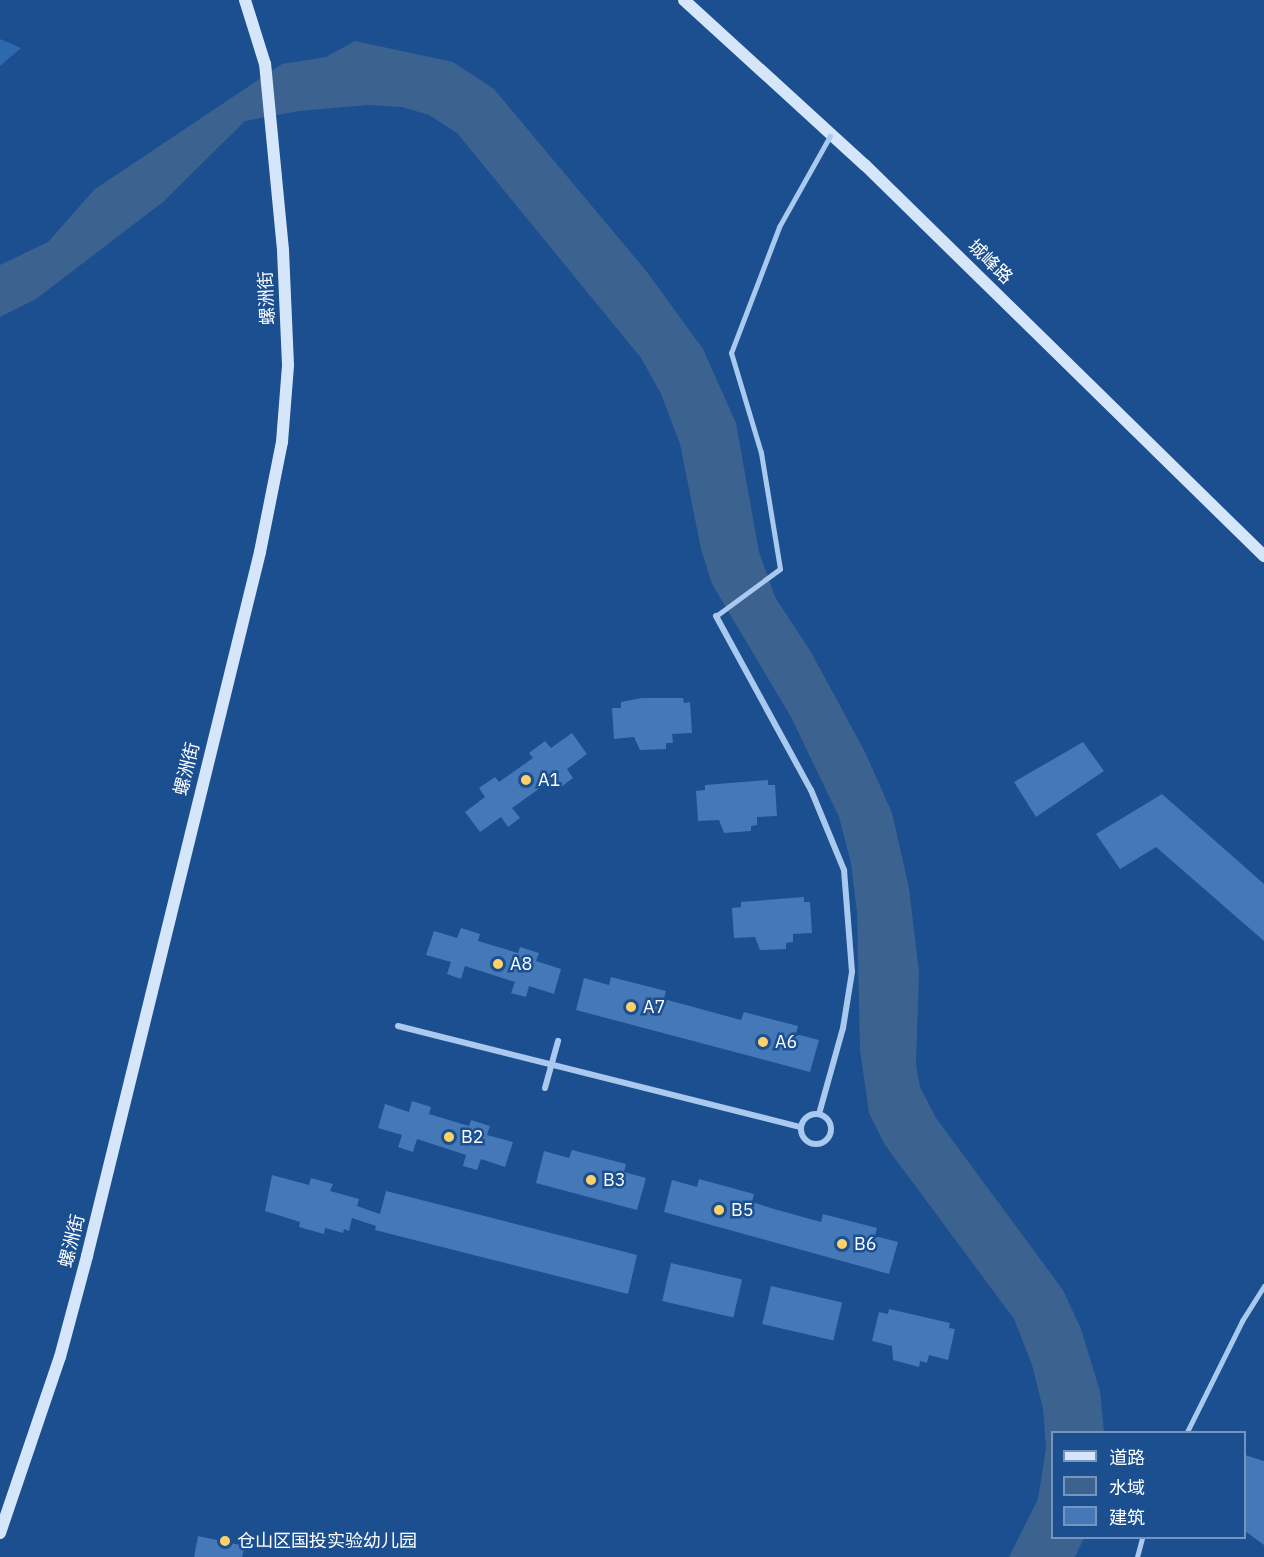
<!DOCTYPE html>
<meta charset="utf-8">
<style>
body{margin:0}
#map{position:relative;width:1264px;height:1557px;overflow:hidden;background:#1b4f8f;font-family:"IBM Plex Sans","Noto Sans SC",sans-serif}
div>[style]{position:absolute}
.green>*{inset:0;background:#2e69ad}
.water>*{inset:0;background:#3c6290}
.building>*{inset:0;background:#4478b7;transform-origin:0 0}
.lane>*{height:4.5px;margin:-2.25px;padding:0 2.25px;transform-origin:2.25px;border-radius:2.25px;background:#a9c9ee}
.street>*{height:6px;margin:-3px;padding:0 3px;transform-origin:3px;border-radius:3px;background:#a9c9ee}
.street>.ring{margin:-3px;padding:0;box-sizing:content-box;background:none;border:6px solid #a9c9ee;border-radius:50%}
.secondary>*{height:12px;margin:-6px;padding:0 6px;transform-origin:6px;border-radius:6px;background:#d6e6fa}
.lane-bridge>*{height:4.5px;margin:-2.25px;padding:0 2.25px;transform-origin:2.25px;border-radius:2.25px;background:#a9c9ee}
.dots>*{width:16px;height:16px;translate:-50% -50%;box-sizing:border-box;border:3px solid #1b4f8f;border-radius:50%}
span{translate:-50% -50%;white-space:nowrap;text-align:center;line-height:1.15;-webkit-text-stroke:5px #1b4f8f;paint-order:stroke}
.street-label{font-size:18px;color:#fff}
.poi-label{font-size:18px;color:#fff}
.left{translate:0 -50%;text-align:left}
.legend{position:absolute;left:1051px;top:1431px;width:195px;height:108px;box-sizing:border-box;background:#1b4f8f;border:2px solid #7695bc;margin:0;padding:8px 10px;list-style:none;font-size:18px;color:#fff}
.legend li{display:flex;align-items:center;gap:12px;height:30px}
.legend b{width:30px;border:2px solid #7695bc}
</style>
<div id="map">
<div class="green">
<div style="clip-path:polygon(0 39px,21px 48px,0 66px)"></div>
</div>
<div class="water">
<div style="clip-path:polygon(355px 41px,453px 62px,494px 89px,647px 272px,703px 349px,736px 423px,759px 552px,775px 597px,811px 652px,865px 752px,892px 813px,909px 888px,919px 972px,916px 1065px,920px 1087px,936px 1118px,1063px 1290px,1081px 1329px,1100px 1391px,1104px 1432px,1052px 1432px,1052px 1538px,1084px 1538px,1075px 1557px,1009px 1557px,1038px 1499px,1046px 1448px,1043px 1409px,1032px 1365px,1014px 1319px,885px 1145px,869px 1113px,860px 1050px,857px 913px,851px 863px,839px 817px,791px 717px,712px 584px,701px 549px,680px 444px,661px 394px,641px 358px,457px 133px,429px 115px,402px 107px,368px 105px,299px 111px,245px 121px,163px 202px,36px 299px,0 317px,0 265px,48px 242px,95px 189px,282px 64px,326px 57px)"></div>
</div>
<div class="building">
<div style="clip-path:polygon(642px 698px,683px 698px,684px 703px,690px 702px,692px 733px,672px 734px,673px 743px,666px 743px,666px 749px,640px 750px,634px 737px,614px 739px,612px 708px,621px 708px,621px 702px)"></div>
<div style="clip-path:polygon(572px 733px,587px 754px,567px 769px,573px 778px,561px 787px,554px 778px,512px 808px,520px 818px,508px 827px,501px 817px,480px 832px,465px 812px,485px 797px,479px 788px,495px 777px,499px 782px,533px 758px,529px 753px,545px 741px,551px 748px)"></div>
<div style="clip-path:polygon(1083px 742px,1104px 771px,1036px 817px,1014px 782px)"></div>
<div style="clip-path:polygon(768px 780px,768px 785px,775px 785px,777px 816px,757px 817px,757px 825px,751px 826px,751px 831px,724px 833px,719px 820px,698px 821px,696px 791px,705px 790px,705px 785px)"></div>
<div style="clip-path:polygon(1162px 794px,1264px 884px,1264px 941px,1156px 847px,1120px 869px,1096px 834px)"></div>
<div style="clip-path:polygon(804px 897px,804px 902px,810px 902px,812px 933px,793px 934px,793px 942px,786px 943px,786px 949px,760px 950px,755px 937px,734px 938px,732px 908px,741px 907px,741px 902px)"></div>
<div style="clip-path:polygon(461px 928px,480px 934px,478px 941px,518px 953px,520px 947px,539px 953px,536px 961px,561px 969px,554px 994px,529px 986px,526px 997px,511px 993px,515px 982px,465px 966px,461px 979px,447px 974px,451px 962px,426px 955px,434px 931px,457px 938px)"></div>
<div style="clip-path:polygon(611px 977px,666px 991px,664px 999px,741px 1020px,744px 1012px,798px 1026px,796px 1034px,819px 1040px,810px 1072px,576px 1010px,584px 978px,609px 985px)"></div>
<div style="clip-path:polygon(412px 1101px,431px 1107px,429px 1114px,469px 1126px,471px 1120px,490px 1126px,487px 1135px,513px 1142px,505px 1167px,481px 1159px,477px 1170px,463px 1166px,466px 1155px,417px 1139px,413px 1152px,398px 1147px,402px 1135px,378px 1128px,385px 1104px,409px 1112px)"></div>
<div style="clip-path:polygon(572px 1150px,626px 1164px,624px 1172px,646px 1178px,637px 1210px,536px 1183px,544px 1151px,569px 1158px)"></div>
<div style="clip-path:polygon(272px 1175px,309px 1185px,311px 1178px,333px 1184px,330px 1191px,359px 1199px,357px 1206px,380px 1214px,386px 1191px,637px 1255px,628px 1294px,375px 1230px,376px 1226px,352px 1218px,349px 1231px,344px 1229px,343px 1233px,325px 1228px,324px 1234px,299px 1227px,300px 1222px,265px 1211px)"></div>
<div style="clip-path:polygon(699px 1179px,754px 1194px,752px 1202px,774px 1209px,821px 1222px,823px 1214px,877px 1228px,875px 1236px,898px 1242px,889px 1274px,664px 1212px,672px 1180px,697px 1187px)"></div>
<div style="left:671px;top:1263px;width:73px;height:39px;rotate:13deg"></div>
<div style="left:771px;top:1286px;width:73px;height:39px;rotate:13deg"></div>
<div style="clip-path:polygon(889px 1309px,950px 1323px,949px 1328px,955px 1329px,948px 1360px,929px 1355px,927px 1363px,920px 1361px,919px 1367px,893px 1360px,892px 1346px,872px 1341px,879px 1312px,888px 1314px)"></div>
<div style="clip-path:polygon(1245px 1455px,1264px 1461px,1264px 1545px,1245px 1531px)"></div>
<div style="clip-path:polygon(198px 1536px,245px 1546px,242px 1557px,194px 1557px)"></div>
</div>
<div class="lane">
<div style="left:1187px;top:1432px;width:124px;rotate:-63.6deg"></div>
<div style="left:1242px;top:1321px;width:41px;rotate:-57.8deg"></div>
<div style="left:1137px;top:1557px;width:20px;rotate:-75deg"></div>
</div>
<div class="street">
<div style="left:716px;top:616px;width:198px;rotate:61.4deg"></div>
<div style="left:811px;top:790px;width:87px;rotate:67.6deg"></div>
<div style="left:844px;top:870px;width:102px;rotate:85.5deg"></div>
<div style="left:852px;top:972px;width:57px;rotate:99.1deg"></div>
<div style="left:843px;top:1028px;width:89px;rotate:105.6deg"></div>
<div style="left:398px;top:1026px;width:415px;rotate:14.1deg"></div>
<div style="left:545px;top:1088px;width:49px;rotate:-74.5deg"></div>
<div class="ring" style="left:801px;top:1114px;width:24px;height:24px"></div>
</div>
<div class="secondary">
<div style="left:684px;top:0;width:245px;rotate:42.4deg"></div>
<div style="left:865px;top:165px;width:559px;rotate:44.42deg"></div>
<div style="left:0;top:1533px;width:186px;rotate:-71.2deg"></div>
<div style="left:60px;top:1357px;width:105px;rotate:-75deg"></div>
<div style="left:87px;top:1256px;width:725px;rotate:-76.19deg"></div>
<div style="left:260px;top:552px;width:112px;rotate:-78.7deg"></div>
<div style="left:282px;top:442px;width:77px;rotate:-85.5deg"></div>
<div style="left:288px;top:365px;width:115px;rotate:-92.5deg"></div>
<div style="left:283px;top:250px;width:187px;rotate:-95.5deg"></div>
<div style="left:265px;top:64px;width:67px;rotate:-107.4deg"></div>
</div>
<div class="lane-bridge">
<div style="left:716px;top:616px;width:79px;rotate:-36.3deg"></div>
<div style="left:780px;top:569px;width:118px;rotate:-99.3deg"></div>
<div style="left:761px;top:453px;width:104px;rotate:-106.7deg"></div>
<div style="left:731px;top:353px;width:135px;rotate:-69.1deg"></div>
<div style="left:779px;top:227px;width:104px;rotate:-60.7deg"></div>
</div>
<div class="dots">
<div style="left:526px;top:780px;background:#ffd166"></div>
<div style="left:498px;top:964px;background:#ffd166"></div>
<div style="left:631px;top:1007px;background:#ffd166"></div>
<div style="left:763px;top:1042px;background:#ffd166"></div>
<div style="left:449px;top:1137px;background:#ffd166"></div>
<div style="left:591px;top:1180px;background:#ffd166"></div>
<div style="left:719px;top:1210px;background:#ffd166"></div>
<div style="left:842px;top:1244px;background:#ffd166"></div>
<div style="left:225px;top:1541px;background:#ffd166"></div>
</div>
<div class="street-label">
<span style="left:990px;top:262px;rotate:44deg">城峰路</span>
<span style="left:267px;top:298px;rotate:-93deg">螺洲街</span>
<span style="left:187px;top:769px;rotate:-76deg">螺洲街</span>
<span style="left:72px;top:1241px;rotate:-76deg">螺洲街</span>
</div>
<div class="poi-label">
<span class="left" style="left:538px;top:780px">A1</span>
<span class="left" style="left:510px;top:964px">A8</span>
<span class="left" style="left:643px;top:1007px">A7</span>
<span class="left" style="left:775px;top:1042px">A6</span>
<span class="left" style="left:461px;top:1137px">B2</span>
<span class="left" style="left:603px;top:1180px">B3</span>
<span class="left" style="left:731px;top:1210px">B5</span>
<span class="left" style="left:854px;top:1244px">B6</span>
<span class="left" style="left:237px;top:1541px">仓山区国投实验幼儿园</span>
</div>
<ul class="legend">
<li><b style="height:8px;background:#d6e6fa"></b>道路</li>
<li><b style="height:16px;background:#3c6290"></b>水域</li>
<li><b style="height:16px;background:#4478b7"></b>建筑</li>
</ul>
</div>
